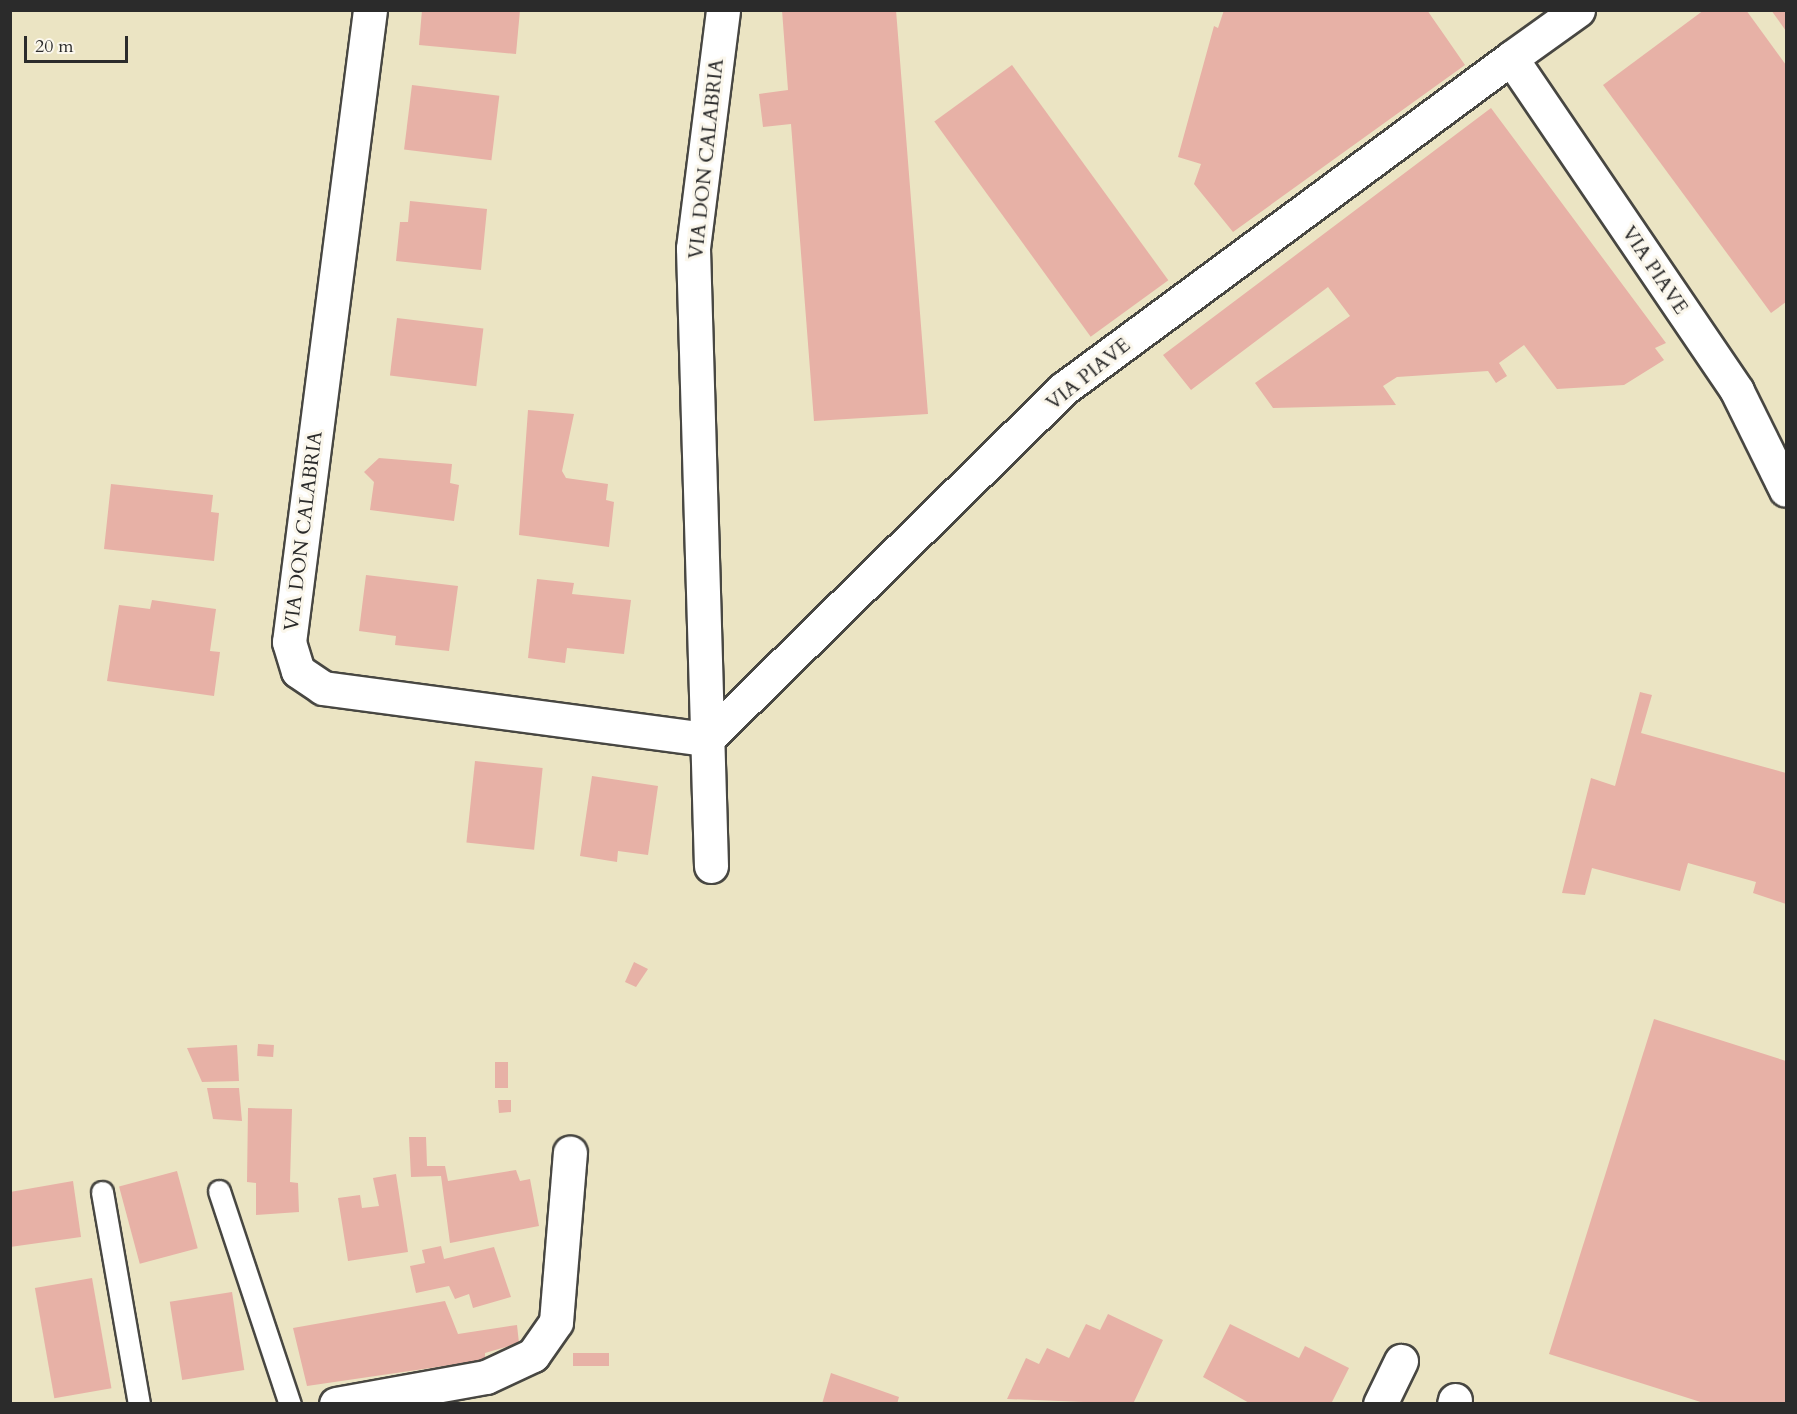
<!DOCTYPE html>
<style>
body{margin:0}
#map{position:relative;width:1797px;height:1414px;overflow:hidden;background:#ebe4c3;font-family:Cardo,serif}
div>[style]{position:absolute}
.building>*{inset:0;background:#e7b1a6;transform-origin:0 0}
.roads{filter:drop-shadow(2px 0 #484742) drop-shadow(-2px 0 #484742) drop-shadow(0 2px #484742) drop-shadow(0 -2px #484742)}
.service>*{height:21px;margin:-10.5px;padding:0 10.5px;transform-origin:10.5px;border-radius:10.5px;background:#fff}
.minor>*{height:33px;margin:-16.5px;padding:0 16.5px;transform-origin:16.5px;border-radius:16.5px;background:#fff}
span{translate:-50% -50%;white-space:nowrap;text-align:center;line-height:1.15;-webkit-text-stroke:6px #fbf7ec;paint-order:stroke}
.street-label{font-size:20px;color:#2b2b2b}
.frame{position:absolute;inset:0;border:12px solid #2b2b2b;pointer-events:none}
.scale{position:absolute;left:24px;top:36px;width:104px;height:27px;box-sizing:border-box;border:3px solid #2b2b2b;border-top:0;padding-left:8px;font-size:18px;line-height:21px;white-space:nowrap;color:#2b2b2b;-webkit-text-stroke:4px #fbf7ec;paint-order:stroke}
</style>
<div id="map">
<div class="building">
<div style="clip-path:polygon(422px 10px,520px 10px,516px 54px,419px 45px)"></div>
<div style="clip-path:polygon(782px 10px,896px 10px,928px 414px,814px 421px,791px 124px,763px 127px,759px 94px,788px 90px)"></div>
<div style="clip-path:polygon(1224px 10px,1427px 10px,1465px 65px,1233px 232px,1194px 184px,1201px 164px,1178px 157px,1214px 26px,1218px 28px)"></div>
<div style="clip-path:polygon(1704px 10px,1746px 10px,1786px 65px,1786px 302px,1771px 313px,1603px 85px)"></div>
<div style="clip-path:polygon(1771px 10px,1786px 10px,1786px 31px)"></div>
<div style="left:1012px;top:65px;width:266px;height:96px;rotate:54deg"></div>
<div style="left:412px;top:85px;width:88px;height:65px;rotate:7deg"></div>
<div style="clip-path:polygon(1491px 108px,1666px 343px,1655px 348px,1664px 360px,1624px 385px,1557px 389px,1524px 345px,1499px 363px,1507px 376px,1496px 383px,1488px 371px,1397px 377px,1383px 386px,1396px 405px,1273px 408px,1255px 383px,1350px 316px,1328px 287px,1191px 390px,1163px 355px)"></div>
<div style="clip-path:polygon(410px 201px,487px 209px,481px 270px,396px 261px,400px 222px,408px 222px)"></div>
<div style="left:397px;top:318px;width:87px;height:58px;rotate:7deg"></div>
<div style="clip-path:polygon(528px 410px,574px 414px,562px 471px,566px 478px,608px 484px,606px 500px,614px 502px,609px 547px,519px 535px)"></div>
<div style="clip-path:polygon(379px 458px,452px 464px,450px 483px,459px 485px,454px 521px,370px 510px,374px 482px,364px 472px)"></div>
<div style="clip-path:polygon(111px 484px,213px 495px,211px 512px,219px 513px,214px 561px,104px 549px)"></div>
<div style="clip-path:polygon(366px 575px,458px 586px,449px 651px,395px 645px,396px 636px,359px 631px)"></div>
<div style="clip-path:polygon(537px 579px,574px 583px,572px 594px,631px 600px,624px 654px,567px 648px,565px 663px,528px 658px)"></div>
<div style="clip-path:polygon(152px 600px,216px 609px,210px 651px,220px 652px,214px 696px,107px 681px,119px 605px,150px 609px)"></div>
<div style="clip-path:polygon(1640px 692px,1652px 695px,1641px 733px,1786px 773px,1786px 904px,1753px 893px,1756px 882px,1688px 863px,1680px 891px,1592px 868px,1585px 895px,1562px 893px,1591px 778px,1615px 786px)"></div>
<div style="left:475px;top:761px;width:68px;height:82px;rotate:6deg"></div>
<div style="clip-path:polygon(592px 776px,658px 786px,648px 855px,618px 851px,617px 862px,580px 856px)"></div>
<div style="clip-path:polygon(634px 962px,648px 969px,636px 987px,625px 982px)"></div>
<div style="clip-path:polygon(1654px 1019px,1786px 1061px,1786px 1404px,1707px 1404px,1549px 1354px)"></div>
<div style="left:258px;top:1044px;width:16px;height:12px;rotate:4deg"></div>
<div style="clip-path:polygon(237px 1045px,239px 1081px,202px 1082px,187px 1048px)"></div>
<div style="left:495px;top:1062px;width:13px;height:26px"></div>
<div style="clip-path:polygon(207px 1088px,239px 1088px,242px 1121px,213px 1119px)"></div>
<div style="clip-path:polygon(498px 1100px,511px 1100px,511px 1112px,499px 1113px)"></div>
<div style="clip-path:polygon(248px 1108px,292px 1109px,290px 1182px,298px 1183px,299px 1212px,256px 1215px,256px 1183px,247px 1182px)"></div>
<div style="clip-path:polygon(409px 1137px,426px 1137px,427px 1166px,445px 1166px,448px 1181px,516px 1170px,520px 1181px,530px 1179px,539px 1226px,450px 1243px,441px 1176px,411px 1177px)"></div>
<div style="left:177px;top:1171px;width:80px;height:60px;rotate:75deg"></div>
<div style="clip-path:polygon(396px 1174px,408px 1252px,348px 1261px,338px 1198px,360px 1195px,362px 1208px,379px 1206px,373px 1178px)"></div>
<div style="clip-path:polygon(73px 1181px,81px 1237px,10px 1247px,10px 1192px)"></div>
<div style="clip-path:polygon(441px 1246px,444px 1259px,494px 1247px,511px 1297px,473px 1308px,469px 1294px,455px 1299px,449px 1286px,416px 1293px,410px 1266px,425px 1263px,422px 1250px)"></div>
<div style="left:92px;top:1278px;width:112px;height:58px;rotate:80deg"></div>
<div style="left:232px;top:1292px;width:79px;height:63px;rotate:81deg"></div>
<div style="clip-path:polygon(445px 1301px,458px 1334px,517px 1325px,519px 1343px,485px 1353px,485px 1360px,307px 1386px,293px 1328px)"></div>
<div style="clip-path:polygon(1108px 1314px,1163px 1340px,1133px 1404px,1007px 1399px,1026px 1358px,1039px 1364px,1047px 1348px,1069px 1358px,1086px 1324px,1100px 1330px)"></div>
<div style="clip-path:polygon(1230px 1324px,1299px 1358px,1305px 1346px,1349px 1368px,1331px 1404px,1251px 1404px,1203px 1377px)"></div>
<div style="left:573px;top:1353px;width:36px;height:13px"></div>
<div style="clip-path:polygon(831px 1373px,899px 1397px,897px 1404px,822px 1404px)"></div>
</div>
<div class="roads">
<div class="service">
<div style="left:219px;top:1191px;width:225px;rotate:71.6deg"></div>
<div style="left:102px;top:1192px;width:215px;rotate:80.1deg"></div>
</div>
<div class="minor">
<div style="left:370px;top:10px;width:637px;rotate:97.3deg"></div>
<div style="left:289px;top:642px;width:30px;rotate:73deg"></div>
<div style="left:298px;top:671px;width:30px;rotate:34deg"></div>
<div style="left:323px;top:688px;width:387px;rotate:7.6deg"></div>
<div style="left:707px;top:739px;width:499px;rotate:-44.5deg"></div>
<div style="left:1063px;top:389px;width:557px;rotate:-36.46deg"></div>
<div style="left:1578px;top:10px;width:82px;rotate:144.4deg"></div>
<div style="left:1511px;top:58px;width:402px;rotate:55.8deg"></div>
<div style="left:1737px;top:391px;width:110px;rotate:63.7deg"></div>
<div style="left:711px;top:866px;width:618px;rotate:-91.67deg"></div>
<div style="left:693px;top:248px;width:240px;rotate:-82.8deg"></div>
<div style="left:336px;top:1404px;width:152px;rotate:-10.2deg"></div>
<div style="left:486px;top:1377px;width:52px;rotate:-25.1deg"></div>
<div style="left:533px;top:1355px;width:40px;rotate:-55.1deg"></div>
<div style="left:556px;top:1322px;width:170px;rotate:-85.3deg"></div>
<div style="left:1380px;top:1404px;width:48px;rotate:-64deg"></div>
<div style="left:1454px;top:1404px;width:4px;rotate:-76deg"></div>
</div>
</div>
<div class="street-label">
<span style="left:706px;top:159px;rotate:-84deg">VIA DON CALABRIA</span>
<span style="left:1655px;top:270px;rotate:56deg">VIA PIAVE</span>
<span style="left:1088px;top:374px;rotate:-39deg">VIA PIAVE</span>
<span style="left:303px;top:531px;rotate:-83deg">VIA DON CALABRIA</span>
</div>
<div class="frame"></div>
<div class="scale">20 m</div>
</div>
